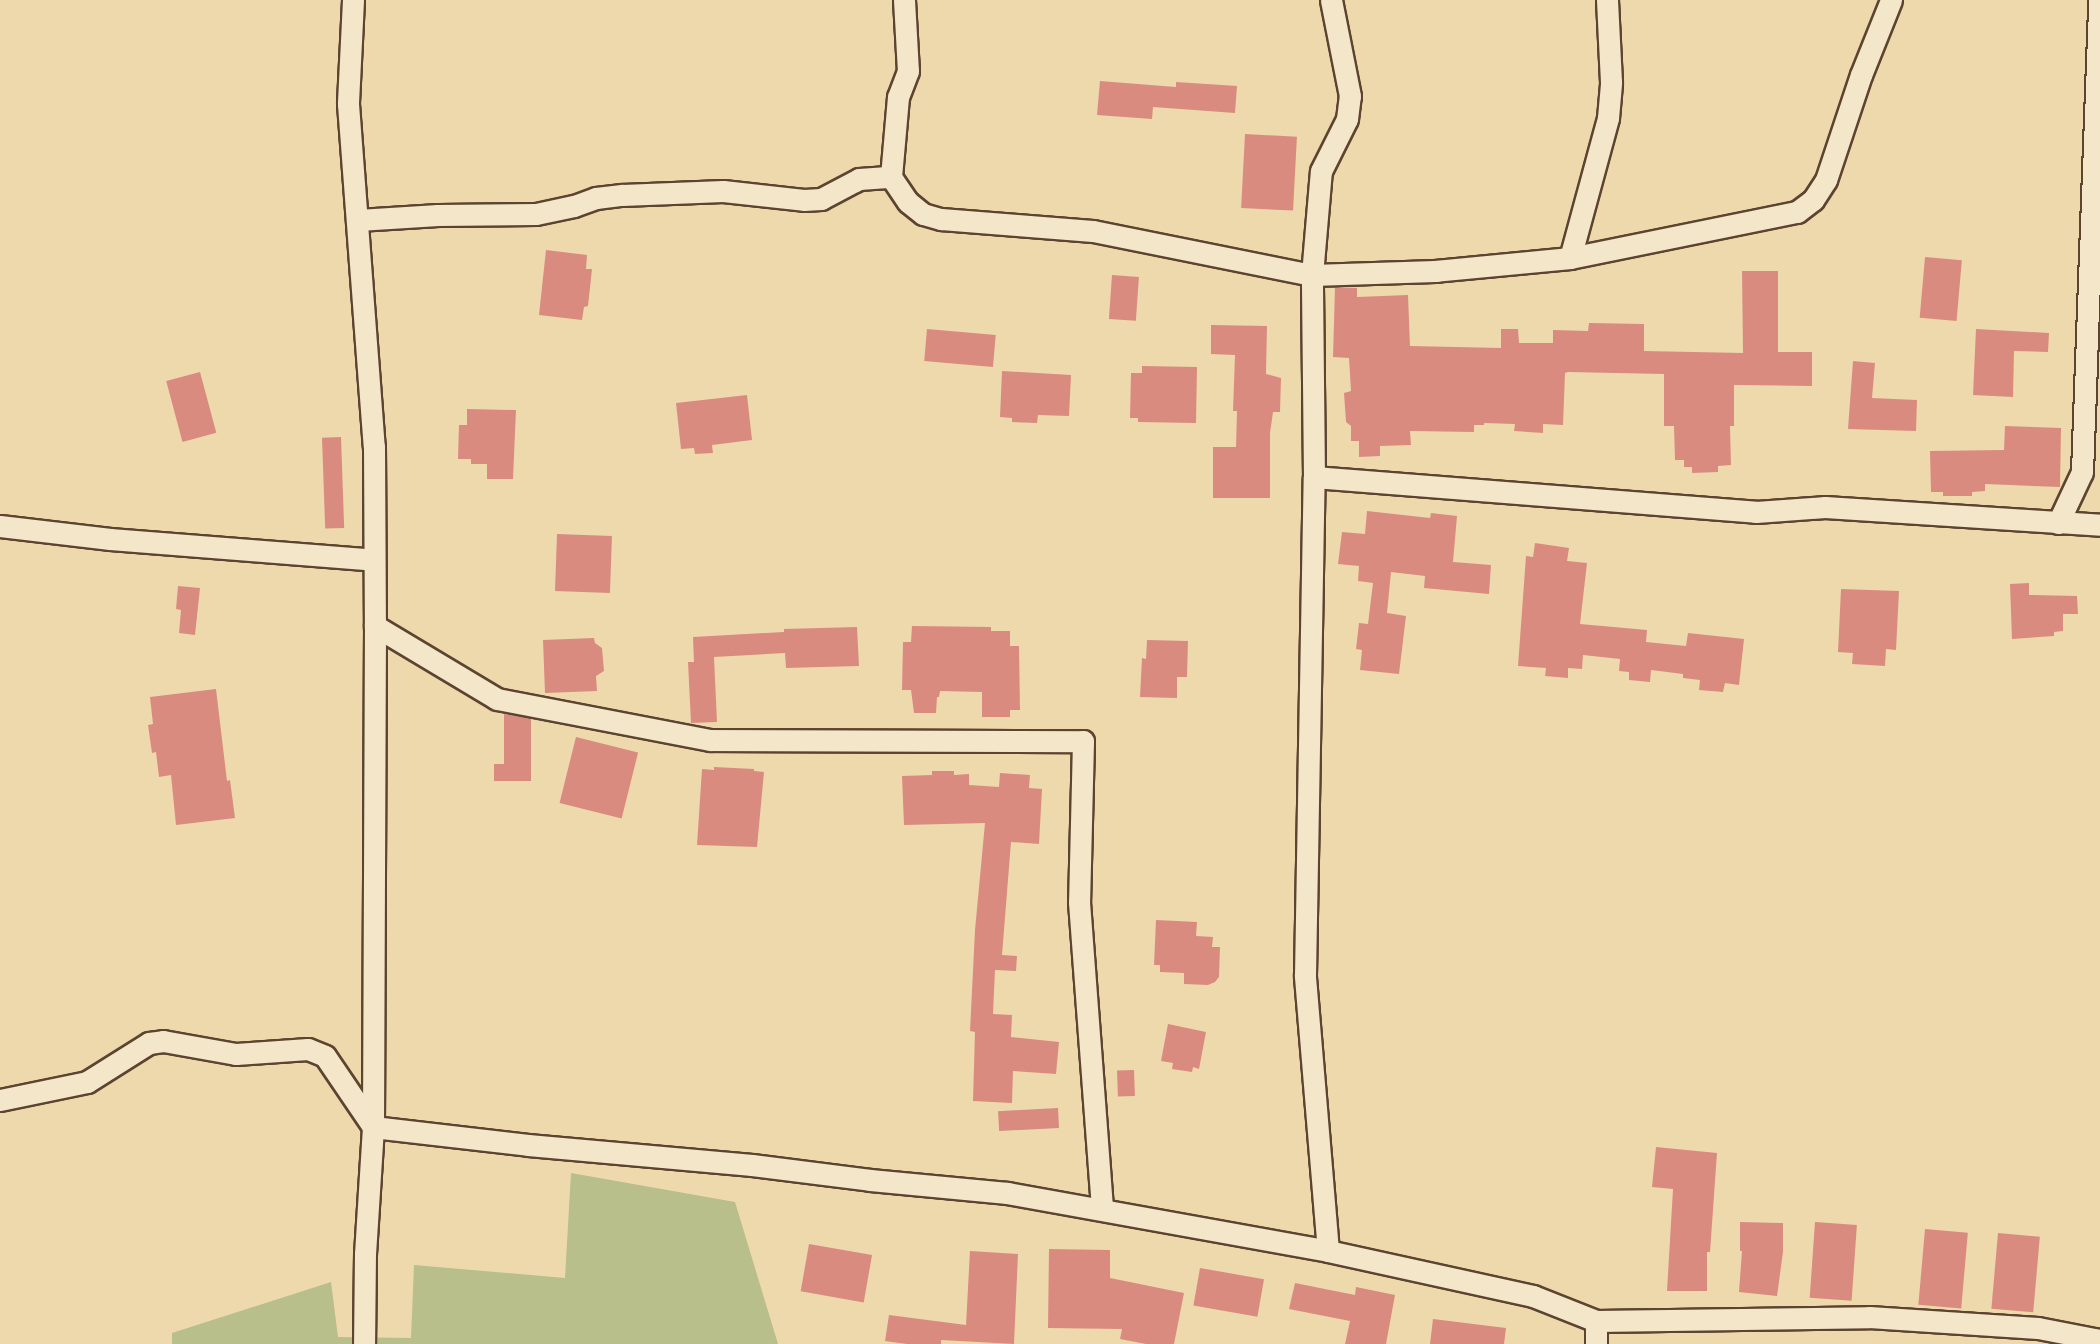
<!DOCTYPE html>
<style>
body{margin:0}
#map{position:relative;width:2100px;height:1344px;overflow:hidden;background:#eed9ac;font-family:"IM FELL English",serif}
div>[style]{position:absolute}
.green>*{inset:0;background:#b8bf8a}
.building>*{inset:0;background:#da8b80;transform-origin:0 0}
.roads{filter:drop-shadow(2px 0 #5c4431) drop-shadow(-2px 0 #5c4431) drop-shadow(0 2px #5c4431) drop-shadow(0 -2px #5c4431)}
.minor>*{height:21px;margin:-10.5px;padding:0 10.5px;transform-origin:10.5px;border-radius:10.5px;background:#f4e6c9}
span{translate:-50% -50%;white-space:nowrap;text-align:center;line-height:1.15;-webkit-text-stroke:4.5px #f4e6c9;paint-order:stroke}
</style>
<div id="map">
<div class="green">
<div style="clip-path:polygon(571px 1173px,735px 1202px,778px 1344px,172px 1344px,172px 1333px,331px 1282px,338px 1337px,411px 1338px,414px 1265px,565px 1278px)"></div>
</div>
<div class="building">
<div style="clip-path:polygon(1100px 81px,1176px 87px,1176px 82px,1237px 86px,1235px 113px,1153px 107px,1152px 119px,1097px 115px)"></div>
<div style="left:1245px;top:134px;width:52px;height:74px;rotate:3deg"></div>
<div style="clip-path:polygon(546px 250px,587px 255px,586px 269px,592px 269px,588px 306px,584px 307px,582px 320px,539px 315px)"></div>
<div style="left:1925px;top:257px;width:37px;height:61px;rotate:5deg"></div>
<div style="clip-path:polygon(1742px 271px,1778px 271px,1778px 352px,1812px 352px,1812px 386px,1734px 385px,1734px 426px,1730px 426px,1731px 465px,1718px 466px,1718px 472px,1692px 473px,1692px 467px,1684px 467px,1684px 460px,1675px 460px,1674px 426px,1664px 426px,1664px 374px,1568px 372px,1565px 373px,1563px 425px,1543px 424px,1543px 433px,1514px 431px,1515px 424px,1484px 423px,1484px 425px,1474px 425px,1474px 432px,1410px 431px,1411px 445px,1380px 446px,1380px 456px,1359px 457px,1359px 441px,1351px 441px,1351px 426px,1346px 422px,1344px 393px,1351px 391px,1349px 358px,1333px 357px,1335px 287px,1357px 288px,1357px 297px,1408px 295px,1410px 346px,1501px 348px,1501px 329px,1518px 329px,1519px 343px,1553px 343px,1553px 330px,1588px 331px,1589px 323px,1644px 324px,1644px 351px,1743px 353px)"></div>
<div style="left:1112px;top:275px;width:27px;height:44px;rotate:4deg"></div>
<div style="clip-path:polygon(1211px 325px,1267px 326px,1266px 374px,1281px 378px,1280px 412px,1273px 412px,1270px 433px,1270px 498px,1213px 498px,1213px 447px,1236px 447px,1237px 411px,1233px 411px,1235px 355px,1211px 354px)"></div>
<div style="left:927px;top:329px;width:69px;height:32px;rotate:5deg"></div>
<div style="clip-path:polygon(1976px 329px,2049px 333px,2048px 352px,2014px 351px,2013px 397px,1973px 395px)"></div>
<div style="clip-path:polygon(1853px 361px,1875px 363px,1872px 398px,1917px 400px,1916px 431px,1848px 429px)"></div>
<div style="clip-path:polygon(1142px 366px,1197px 367px,1196px 423px,1138px 422px,1138px 418px,1130px 418px,1131px 373px,1142px 373px)"></div>
<div style="clip-path:polygon(1002px 371px,1071px 375px,1069px 416px,1038px 415px,1037px 423px,1012px 422px,1012px 418px,1000px 417px)"></div>
<div style="left:200px;top:372px;width:63px;height:35px;rotate:75deg"></div>
<div style="clip-path:polygon(747px 395px,752px 440px,712px 445px,713px 453px,695px 454px,694px 448px,681px 449px,676px 403px)"></div>
<div style="clip-path:polygon(467px 409px,516px 410px,513px 479px,487px 479px,487px 464px,471px 464px,471px 459px,458px 459px,459px 425px,467px 425px)"></div>
<div style="clip-path:polygon(2005px 426px,2061px 428px,2060px 487px,1985px 484px,1985px 491px,1972px 492px,1972px 496px,1943px 496px,1943px 492px,1931px 492px,1930px 451px,2004px 450px)"></div>
<div style="left:341px;top:437px;width:91px;height:19px;rotate:88deg"></div>
<div style="clip-path:polygon(1367px 511px,1430px 518px,1431px 513px,1457px 516px,1453px 562px,1491px 565px,1489px 594px,1424px 588px,1425px 576px,1391px 572px,1387px 613px,1406px 616px,1399px 674px,1360px 670px,1362px 650px,1356px 649px,1359px 623px,1368px 624px,1373px 583px,1358px 581px,1359px 566px,1338px 564px,1342px 532px,1365px 534px)"></div>
<div style="left:557px;top:534px;width:55px;height:57px;rotate:2deg"></div>
<div style="clip-path:polygon(1535px 543px,1569px 548px,1567px 561px,1587px 563px,1580px 624px,1647px 630px,1646px 642px,1686px 646px,1688px 633px,1744px 639px,1739px 685px,1725px 683px,1723px 692px,1699px 690px,1700px 680px,1683px 678px,1683px 674px,1651px 670px,1650px 682px,1629px 680px,1629px 672px,1619px 671px,1620px 659px,1583px 655px,1582px 669px,1568px 668px,1568px 678px,1545px 676px,1546px 668px,1518px 666px,1526px 556px,1533px 557px)"></div>
<div style="clip-path:polygon(2029px 583px,2029px 595px,2077px 596px,2078px 614px,2063px 614px,2063px 631px,2054px 632px,2054px 636px,2012px 639px,2010px 584px)"></div>
<div style="clip-path:polygon(178px 586px,200px 588px,195px 635px,179px 633px,181px 610px,176px 609px)"></div>
<div style="clip-path:polygon(1841px 589px,1899px 591px,1896px 650px,1886px 649px,1885px 666px,1852px 664px,1853px 653px,1838px 652px)"></div>
<div style="clip-path:polygon(912px 626px,991px 627px,991px 631px,1010px 631px,1010px 646px,1019px 646px,1020px 710px,1010px 710px,1010px 717px,982px 717px,982px 692px,940px 691px,939px 697px,937px 697px,936px 713px,914px 713px,911px 690px,902px 690px,903px 642px,911px 642px)"></div>
<div style="clip-path:polygon(857px 627px,859px 666px,786px 668px,785px 653px,714px 657px,717px 722px,691px 723px,688px 662px,694px 662px,693px 637px,784px 632px,784px 629px)"></div>
<div style="clip-path:polygon(594px 638px,595px 643px,602px 648px,604px 671px,596px 676px,597px 691px,545px 693px,543px 640px)"></div>
<div style="clip-path:polygon(1147px 640px,1188px 641px,1187px 677px,1177px 677px,1177px 698px,1140px 697px,1142px 658px,1146px 659px)"></div>
<div style="clip-path:polygon(216px 689px,227px 781px,230px 780px,235px 818px,176px 825px,171px 775px,159px 777px,156px 752px,152px 753px,148px 725px,153px 724px,150px 697px)"></div>
<div style="clip-path:polygon(504px 714px,531px 718px,531px 781px,494px 781px,494px 764px,504px 764px)"></div>
<div style="left:576px;top:737px;width:64px;height:68px;rotate:14deg"></div>
<div style="clip-path:polygon(714px 767px,754px 769px,754px 771px,764px 772px,757px 847px,697px 845px,702px 769px,714px 770px)"></div>
<div style="clip-path:polygon(932px 771px,954px 771px,954px 775px,969px 774px,969px 785px,999px 787px,1000px 773px,1030px 775px,1029px 788px,1042px 789px,1039px 844px,1011px 842px,1002px 955px,1017px 956px,1016px 971px,995px 970px,993px 1014px,1012px 1015px,1011px 1037px,1059px 1042px,1056px 1074px,1013px 1071px,1012px 1103px,973px 1101px,975px 1032px,970px 1031px,975px 930px,985px 823px,904px 825px,902px 776px,932px 775px)"></div>
<div style="clip-path:polygon(1156px 920px,1197px 922px,1196px 936px,1213px 937px,1212px 947px,1220px 947px,1219px 977px,1215px 982px,1208px 985px,1184px 984px,1184px 973px,1160px 972px,1160px 965px,1154px 965px)"></div>
<div style="clip-path:polygon(1168px 1024px,1206px 1032px,1199px 1069px,1193px 1067px,1192px 1072px,1172px 1069px,1173px 1063px,1161px 1061px)"></div>
<div style="left:1134px;top:1070px;width:26px;height:17px;rotate:88deg"></div>
<div style="left:1058px;top:1108px;width:20px;height:60px;rotate:87deg"></div>
<div style="clip-path:polygon(1656px 1147px,1717px 1153px,1710px 1252px,1707px 1252px,1707px 1291px,1667px 1291px,1673px 1189px,1652px 1187px)"></div>
<div style="clip-path:polygon(1740px 1222px,1783px 1223px,1783px 1252px,1777px 1296px,1739px 1292px,1742px 1251px,1740px 1251px)"></div>
<div style="left:1815px;top:1222px;width:42px;height:76px;rotate:4deg"></div>
<div style="left:1925px;top:1229px;width:43px;height:76px;rotate:5deg"></div>
<div style="left:1998px;top:1233px;width:42px;height:76px;rotate:5deg"></div>
<div style="left:809px;top:1244px;width:64px;height:48px;rotate:10deg"></div>
<div style="clip-path:polygon(1049px 1249px,1110px 1250px,1110px 1278px,1184px 1293px,1174px 1344px,1146px 1344px,1120px 1339px,1122px 1329px,1048px 1328px)"></div>
<div style="clip-path:polygon(970px 1251px,1018px 1254px,1014px 1344px,941px 1340px,941px 1344px,907px 1344px,885px 1341px,889px 1315px,966px 1325px)"></div>
<div style="left:1200px;top:1268px;width:65px;height:38px;rotate:10deg"></div>
<div style="clip-path:polygon(1295px 1283px,1355px 1295px,1356px 1287px,1395px 1295px,1386px 1344px,1345px 1344px,1350px 1321px,1289px 1309px)"></div>
<div style="clip-path:polygon(1433px 1319px,1506px 1328px,1504px 1344px,1430px 1344px)"></div>
</div>
<div class="roads">
<div class="minor">
<div style="left:353px;top:0;width:104px;rotate:92.8deg"></div>
<div style="left:348px;top:104px;width:343px;rotate:85.7deg"></div>
<div style="left:374px;top:446px;width:180px;rotate:89.7deg"></div>
<div style="left:375px;top:626px;width:501px;rotate:90.23deg"></div>
<div style="left:373px;top:1127px;width:126px;rotate:93.6deg"></div>
<div style="left:365px;top:1253px;width:91px;rotate:90.6deg"></div>
<div style="left:904px;top:0;width:71px;rotate:86.8deg"></div>
<div style="left:908px;top:71px;width:28px;rotate:111deg"></div>
<div style="left:898px;top:97px;width:80px;rotate:95deg"></div>
<div style="left:891px;top:177px;width:30px;rotate:56deg"></div>
<div style="left:908px;top:202px;width:19px;rotate:39deg"></div>
<div style="left:923px;top:214px;width:19px;rotate:16deg"></div>
<div style="left:941px;top:219px;width:152px;rotate:4.5deg"></div>
<div style="left:1093px;top:231px;width:223px;rotate:11.4deg"></div>
<div style="left:1312px;top:275px;width:123px;rotate:-1.9deg"></div>
<div style="left:1435px;top:271px;width:136px;rotate:-5.5deg"></div>
<div style="left:1570px;top:258px;width:232px;rotate:-11.5deg"></div>
<div style="left:1797px;top:212px;width:20px;rotate:-37deg"></div>
<div style="left:1813px;top:200px;width:24px;rotate:-57deg"></div>
<div style="left:1826px;top:180px;width:111px;rotate:-71.6deg"></div>
<div style="left:1861px;top:75px;width:81px;rotate:-68.2deg"></div>
<div style="left:358px;top:220px;width:80px;rotate:-3.6deg"></div>
<div style="left:438px;top:215px;width:98px;rotate:-0.6deg"></div>
<div style="left:536px;top:214px;width:39px;rotate:-12deg"></div>
<div style="left:574px;top:206px;width:23px;rotate:-20deg"></div>
<div style="left:596px;top:198px;width:26px;rotate:-7deg"></div>
<div style="left:622px;top:195px;width:101px;rotate:-2.3deg"></div>
<div style="left:723px;top:191px;width:81px;rotate:6.3deg"></div>
<div style="left:804px;top:200px;width:17px;rotate:-3deg"></div>
<div style="left:821px;top:199px;width:43px;rotate:-27.8deg"></div>
<div style="left:859px;top:179px;width:32px;rotate:-4deg"></div>
<div style="left:1570px;top:258px;width:145px;rotate:-74.8deg"></div>
<div style="left:1608px;top:118px;width:36px;rotate:-85deg"></div>
<div style="left:1611px;top:82px;width:82px;rotate:-92.8deg"></div>
<div style="left:1314px;top:477px;width:443px;rotate:4.5deg"></div>
<div style="left:1756px;top:512px;width:69px;rotate:-4.1deg"></div>
<div style="left:1825px;top:507px;width:276px;rotate:3.7deg"></div>
<div style="left:2058px;top:523px;width:56px;rotate:-64.8deg"></div>
<div style="left:2082px;top:472px;width:472px;rotate:-87.9deg"></div>
<div style="left:0;top:526px;width:111px;rotate:6.7deg"></div>
<div style="left:110px;top:539px;width:265px;rotate:4.5deg"></div>
<div style="left:375px;top:626px;width:142px;rotate:30.9deg"></div>
<div style="left:497px;top:699px;width:217px;rotate:10.9deg"></div>
<div style="left:710px;top:740px;width:373px;rotate:0.2deg"></div>
<div style="left:1083px;top:741px;width:161px;rotate:91.4deg"></div>
<div style="left:1079px;top:902px;width:308px;rotate:85.7deg"></div>
<div style="left:0;top:1100px;width:89px;rotate:-11.7deg"></div>
<div style="left:87px;top:1082px;width:73px;rotate:-32.2deg"></div>
<div style="left:149px;top:1043px;width:14px;rotate:-8deg"></div>
<div style="left:163px;top:1041px;width:74px;rotate:10.1deg"></div>
<div style="left:236px;top:1054px;width:72px;rotate:-4deg"></div>
<div style="left:308px;top:1049px;width:18px;rotate:22deg"></div>
<div style="left:325px;top:1056px;width:86px;rotate:55.9deg"></div>
<div style="left:373px;top:1127px;width:156px;rotate:6.6deg"></div>
<div style="left:528px;top:1145px;width:225px;rotate:5.1deg"></div>
<div style="left:752px;top:1165px;width:119px;rotate:7.2deg"></div>
<div style="left:870px;top:1180px;width:138px;rotate:5.4deg"></div>
<div style="left:1007px;top:1193px;width:326px;rotate:10.2deg"></div>
<div style="left:1328px;top:1251px;width:210px;rotate:12.4deg"></div>
<div style="left:1533px;top:1296px;width:68px;rotate:21.6deg"></div>
<div style="left:1596px;top:1321px;width:273px;rotate:-0.8deg"></div>
<div style="left:1869px;top:1317px;width:169px;rotate:3.7deg"></div>
<div style="left:2038px;top:1328px;width:63px;rotate:11deg"></div>
<div style="left:1328px;top:1251px;width:277px;rotate:-94.8deg"></div>
<div style="left:1305px;top:975px;width:498px;rotate:-89deg"></div>
<div style="left:1314px;top:477px;width:202px;rotate:-90.6deg"></div>
<div style="left:1312px;top:275px;width:104px;rotate:-85.1deg"></div>
<div style="left:1321px;top:171px;width:58px;rotate:-63.4deg"></div>
<div style="left:1347px;top:119px;width:23px;rotate:-83deg"></div>
<div style="left:1350px;top:96px;width:98px;rotate:-101.2deg"></div>
<div style="left:1596px;top:1344px;width:23px;rotate:-90deg"></div>
</div>
</div>
</div>
